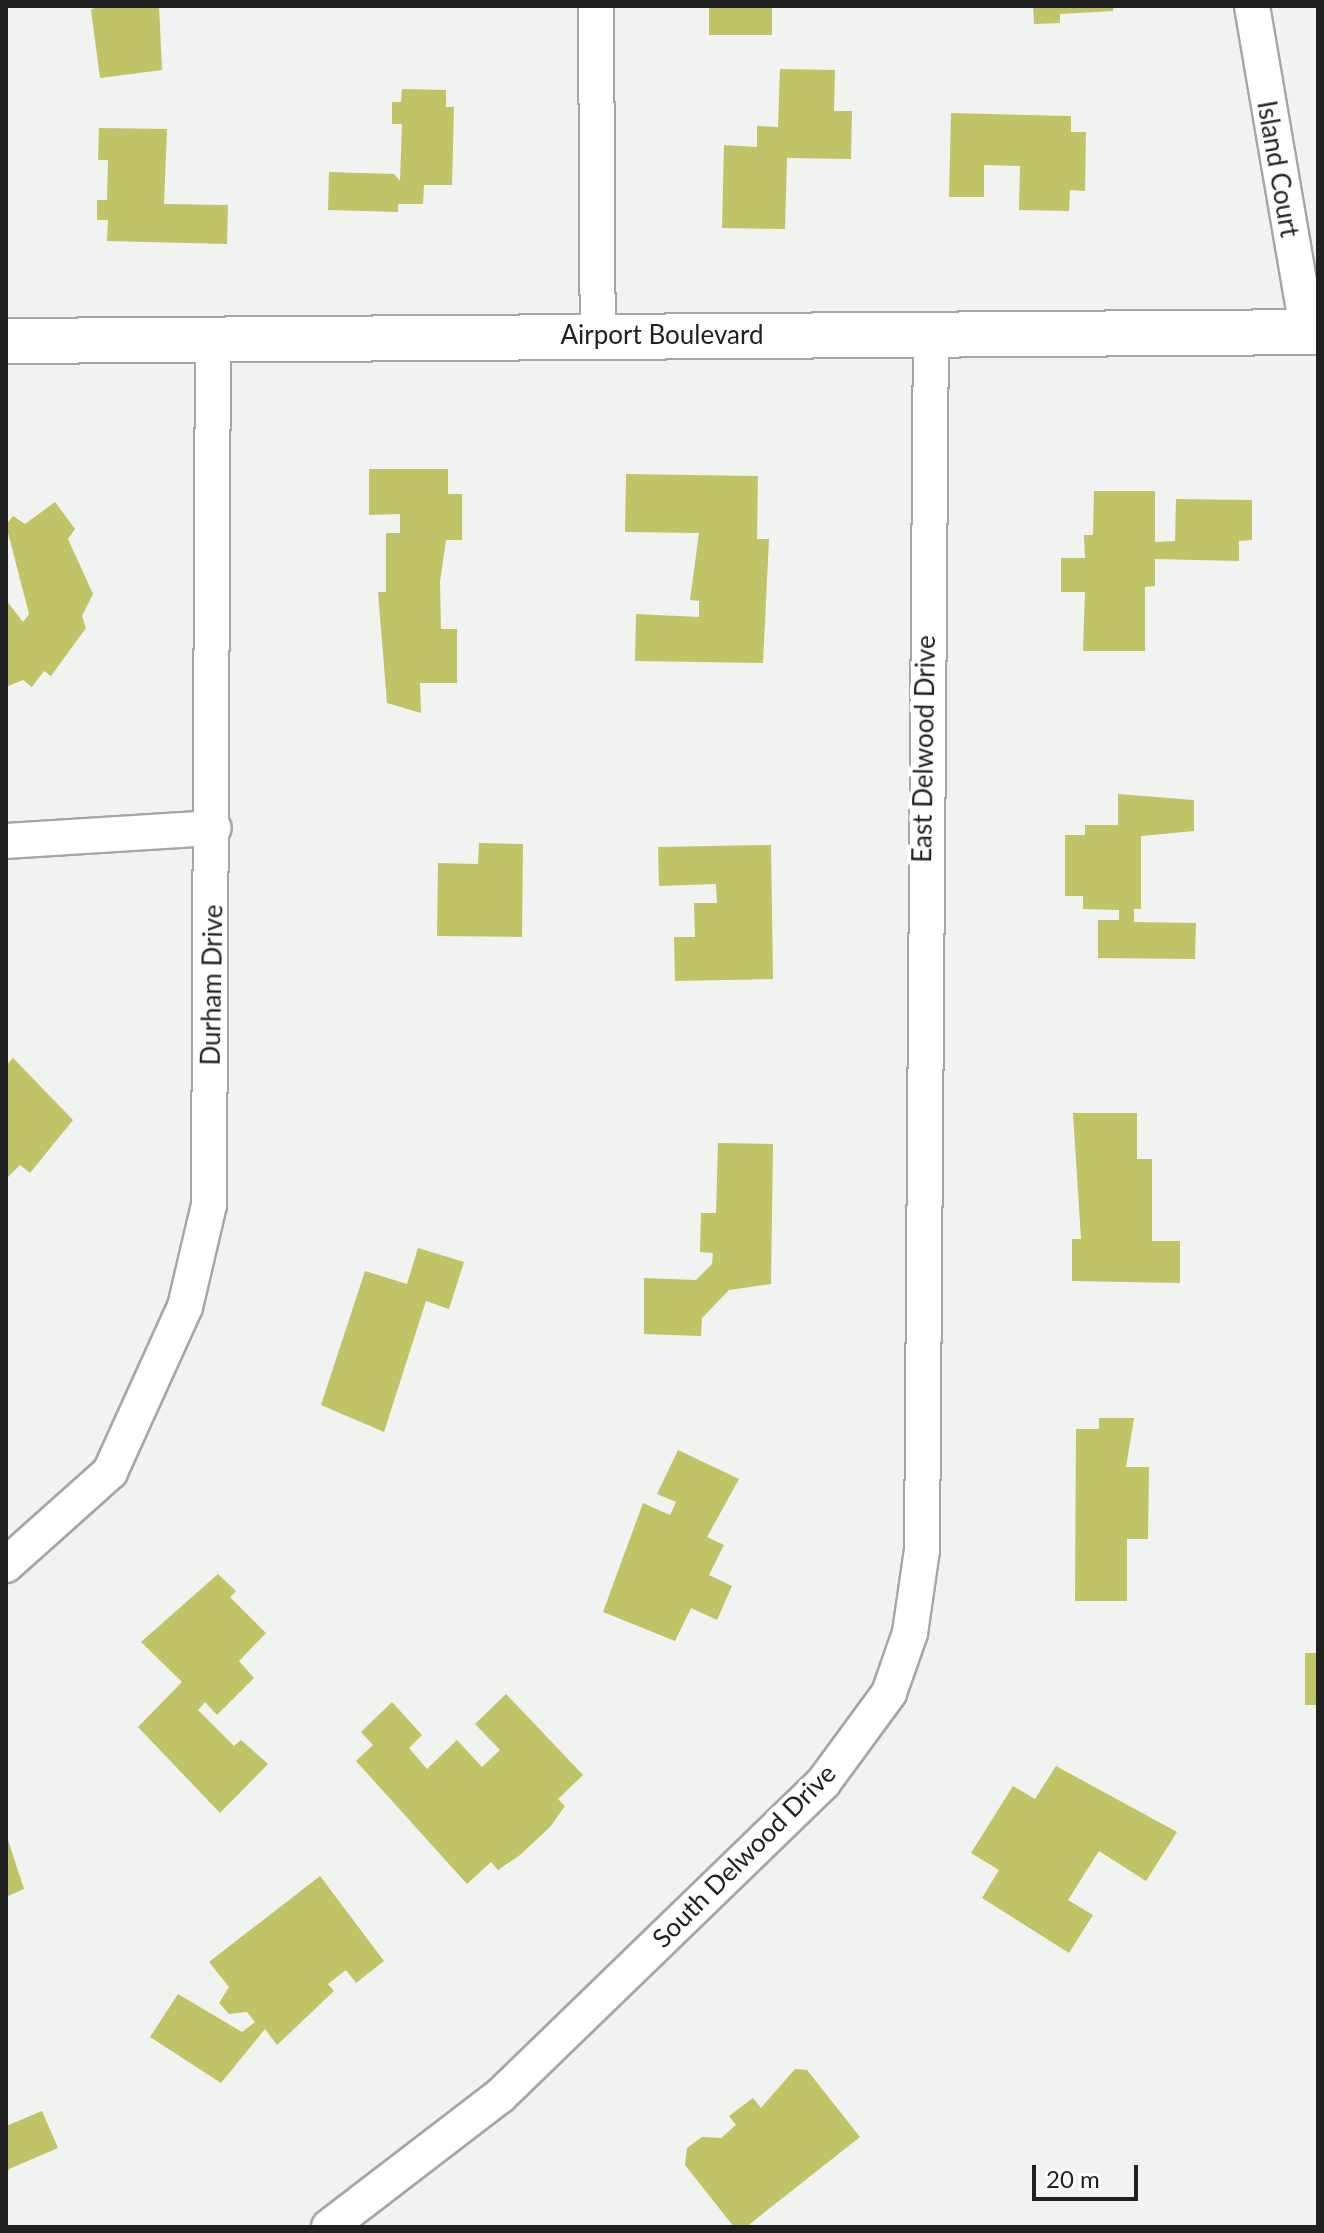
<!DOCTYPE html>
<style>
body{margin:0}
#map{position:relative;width:1324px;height:2233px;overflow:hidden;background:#f0f3f0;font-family:Lato,sans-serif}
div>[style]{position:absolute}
.building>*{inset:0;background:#c0c366;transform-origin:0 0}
.roads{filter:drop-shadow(2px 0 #a4a7a4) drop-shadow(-2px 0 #a4a7a4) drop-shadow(0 2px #a4a7a4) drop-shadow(0 -2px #a4a7a4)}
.minor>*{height:34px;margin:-17px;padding:0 17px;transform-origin:17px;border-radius:17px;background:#fff}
.secondary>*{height:44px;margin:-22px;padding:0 22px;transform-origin:22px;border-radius:22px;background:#fff}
span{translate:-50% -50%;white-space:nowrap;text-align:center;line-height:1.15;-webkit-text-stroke:8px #fff;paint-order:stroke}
.street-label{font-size:26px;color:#1f201f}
.frame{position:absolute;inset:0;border:8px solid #1f201f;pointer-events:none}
.scale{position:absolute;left:1032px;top:2165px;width:106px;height:36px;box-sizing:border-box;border:4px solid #1f201f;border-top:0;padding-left:10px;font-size:24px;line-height:28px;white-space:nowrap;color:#1f201f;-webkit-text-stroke:6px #fff;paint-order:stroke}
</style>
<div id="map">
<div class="building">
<div style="clip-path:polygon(98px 6px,159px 6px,162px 70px,100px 78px,91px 10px)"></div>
<div style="left:709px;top:6px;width:63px;height:29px"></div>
<div style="clip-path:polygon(1033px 6px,1113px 6px,1113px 11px,1060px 14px,1060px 23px,1034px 24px)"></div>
<div style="clip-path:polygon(780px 69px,835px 70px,834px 111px,852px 111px,851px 159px,787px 158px,785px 229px,722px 228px,724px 145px,757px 147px,757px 126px,778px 127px)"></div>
<div style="clip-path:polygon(402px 89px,446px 90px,446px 107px,454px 107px,452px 185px,424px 185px,423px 204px,398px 204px,398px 212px,328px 210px,329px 172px,394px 174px,400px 181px,402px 124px,392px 124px,392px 102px,401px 102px)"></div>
<div style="clip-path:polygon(951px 113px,1071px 116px,1071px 132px,1086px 132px,1085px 191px,1070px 190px,1069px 211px,1019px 210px,1020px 166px,984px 165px,984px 197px,949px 197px)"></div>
<div style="clip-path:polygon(99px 128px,167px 129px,164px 204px,228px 205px,227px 244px,107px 241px,108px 220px,97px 220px,97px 200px,107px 200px,108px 160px,98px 160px)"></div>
<div style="clip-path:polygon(369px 469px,448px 469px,448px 494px,462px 494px,462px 540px,446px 540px,440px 582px,441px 629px,457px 629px,457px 683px,420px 683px,421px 713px,387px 703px,378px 592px,386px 592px,386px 533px,400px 533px,400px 514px,369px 515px)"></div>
<div style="clip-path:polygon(626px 474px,758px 476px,757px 539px,769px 539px,763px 663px,635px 661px,636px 614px,699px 617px,699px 601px,690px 600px,699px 533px,625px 532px)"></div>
<div style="clip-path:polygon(1094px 491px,1155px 491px,1155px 542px,1175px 541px,1176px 499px,1252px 500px,1252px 540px,1239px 541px,1239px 561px,1155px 559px,1155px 586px,1145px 587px,1145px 651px,1083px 651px,1085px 592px,1061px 592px,1061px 558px,1085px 558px,1084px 535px,1093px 535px)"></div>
<div style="clip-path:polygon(55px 502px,75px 529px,68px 539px,93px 594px,82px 616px,86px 628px,51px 676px,44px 671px,32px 687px,23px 680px,6px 687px,6px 600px,23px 622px,29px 614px,6px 525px,13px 516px,25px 524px)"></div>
<div style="clip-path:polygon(1118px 794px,1194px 800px,1194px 831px,1141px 836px,1141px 909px,1134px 909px,1134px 922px,1196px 923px,1195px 959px,1098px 958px,1098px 920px,1119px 920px,1119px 910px,1083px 909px,1083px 896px,1065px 896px,1065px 835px,1085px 835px,1085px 825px,1118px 825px)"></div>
<div style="clip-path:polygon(479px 843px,523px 844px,522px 937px,437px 936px,438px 863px,478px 864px)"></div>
<div style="clip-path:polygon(771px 845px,773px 979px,675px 981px,674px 937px,695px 937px,694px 903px,717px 903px,716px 884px,659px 886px,658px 847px)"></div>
<div style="clip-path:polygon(13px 1058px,73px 1120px,30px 1173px,20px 1165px,8px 1177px,6px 1066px)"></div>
<div style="clip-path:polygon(1073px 1113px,1137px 1113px,1137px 1159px,1152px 1159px,1152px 1241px,1180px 1241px,1180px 1283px,1072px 1281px,1072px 1239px,1081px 1239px)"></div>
<div style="clip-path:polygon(718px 1143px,773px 1144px,771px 1284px,729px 1290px,702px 1318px,701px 1336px,644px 1334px,644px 1278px,696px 1280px,712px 1264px,713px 1253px,700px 1252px,701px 1213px,716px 1213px)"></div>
<div style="clip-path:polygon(418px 1248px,464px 1262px,449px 1309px,426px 1301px,384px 1432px,321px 1405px,365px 1271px,407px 1284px)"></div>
<div style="clip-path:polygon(1099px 1418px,1134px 1418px,1126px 1467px,1149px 1467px,1148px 1539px,1127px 1539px,1127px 1601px,1075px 1601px,1076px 1429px,1099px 1429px)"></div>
<div style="clip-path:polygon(678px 1450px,739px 1479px,707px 1537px,724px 1545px,709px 1575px,732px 1586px,717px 1620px,691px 1608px,675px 1641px,603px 1612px,643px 1503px,670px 1515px,676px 1502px,657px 1494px)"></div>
<div style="clip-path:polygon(218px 1574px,236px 1591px,230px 1597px,266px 1633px,239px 1661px,254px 1678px,217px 1715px,205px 1702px,198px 1710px,234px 1746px,241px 1740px,268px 1764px,220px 1813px,138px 1727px,182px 1682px,141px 1642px)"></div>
<div style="left:1305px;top:1653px;width:13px;height:52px"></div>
<div style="clip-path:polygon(506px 1694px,583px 1775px,558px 1799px,565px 1806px,550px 1827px,520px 1855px,498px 1870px,491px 1862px,467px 1884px,356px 1761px,373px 1745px,361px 1732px,392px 1702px,422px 1735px,409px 1748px,427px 1769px,457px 1740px,482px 1767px,500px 1750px,475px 1724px)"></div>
<div style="clip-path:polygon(1056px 1766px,1177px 1832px,1146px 1881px,1099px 1851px,1068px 1900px,1093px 1915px,1069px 1953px,982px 1898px,999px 1870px,971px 1853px,1013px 1786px,1035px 1799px)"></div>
<div style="clip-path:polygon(6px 1834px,24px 1889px,6px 1897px)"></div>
<div style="clip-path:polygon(320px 1876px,384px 1961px,356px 1983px,346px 1970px,328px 1984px,334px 1991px,277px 2045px,265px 2029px,221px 2083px,150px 2037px,178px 1994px,242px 2032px,255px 2022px,247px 2012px,229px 2014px,219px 2003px,229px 1987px,209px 1962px)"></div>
<div style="clip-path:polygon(795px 2069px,807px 2070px,860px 2137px,746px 2227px,734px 2227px,685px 2165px,687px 2148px,702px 2137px,721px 2138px,736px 2125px,729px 2116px,753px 2098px,761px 2108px)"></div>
<div style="clip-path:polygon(42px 2111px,58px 2148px,9px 2169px,6px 2179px,6px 2126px)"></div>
</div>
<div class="roads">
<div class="minor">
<div style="left:596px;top:6px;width:330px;rotate:89.7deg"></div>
<div style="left:1252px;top:6px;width:331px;rotate:80.3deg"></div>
<div style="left:6px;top:841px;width:208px;rotate:-3.6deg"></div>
<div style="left:6px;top:1565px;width:140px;rotate:-41.8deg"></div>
<div style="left:110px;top:1472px;width:181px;rotate:-65.6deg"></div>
<div style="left:185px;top:1307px;width:105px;rotate:-76.8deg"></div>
<div style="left:209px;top:1205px;width:867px;rotate:-89.74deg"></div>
<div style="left:329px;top:2227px;width:215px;rotate:-37.5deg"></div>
<div style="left:500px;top:2096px;width:450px;rotate:-44.1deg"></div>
<div style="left:823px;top:1783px;width:112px;rotate:-53.7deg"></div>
<div style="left:889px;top:1693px;width:64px;rotate:-70.7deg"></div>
<div style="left:910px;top:1633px;width:84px;rotate:-81.8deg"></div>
<div style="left:922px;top:1550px;width:1217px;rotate:-89.58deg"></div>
</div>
<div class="secondary">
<div style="left:6px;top:341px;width:1312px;rotate:-0.39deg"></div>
</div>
</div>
<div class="street-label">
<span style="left:1278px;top:169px;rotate:80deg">Island Court</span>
<span style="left:662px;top:335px">Airport Boulevard</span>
<span style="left:924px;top:749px;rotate:-89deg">East Delwood Drive</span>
<span style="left:212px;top:985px;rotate:-89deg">Durham Drive</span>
<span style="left:744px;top:1856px;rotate:-45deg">South Delwood Drive</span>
</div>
<div class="frame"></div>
<div class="scale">20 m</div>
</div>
